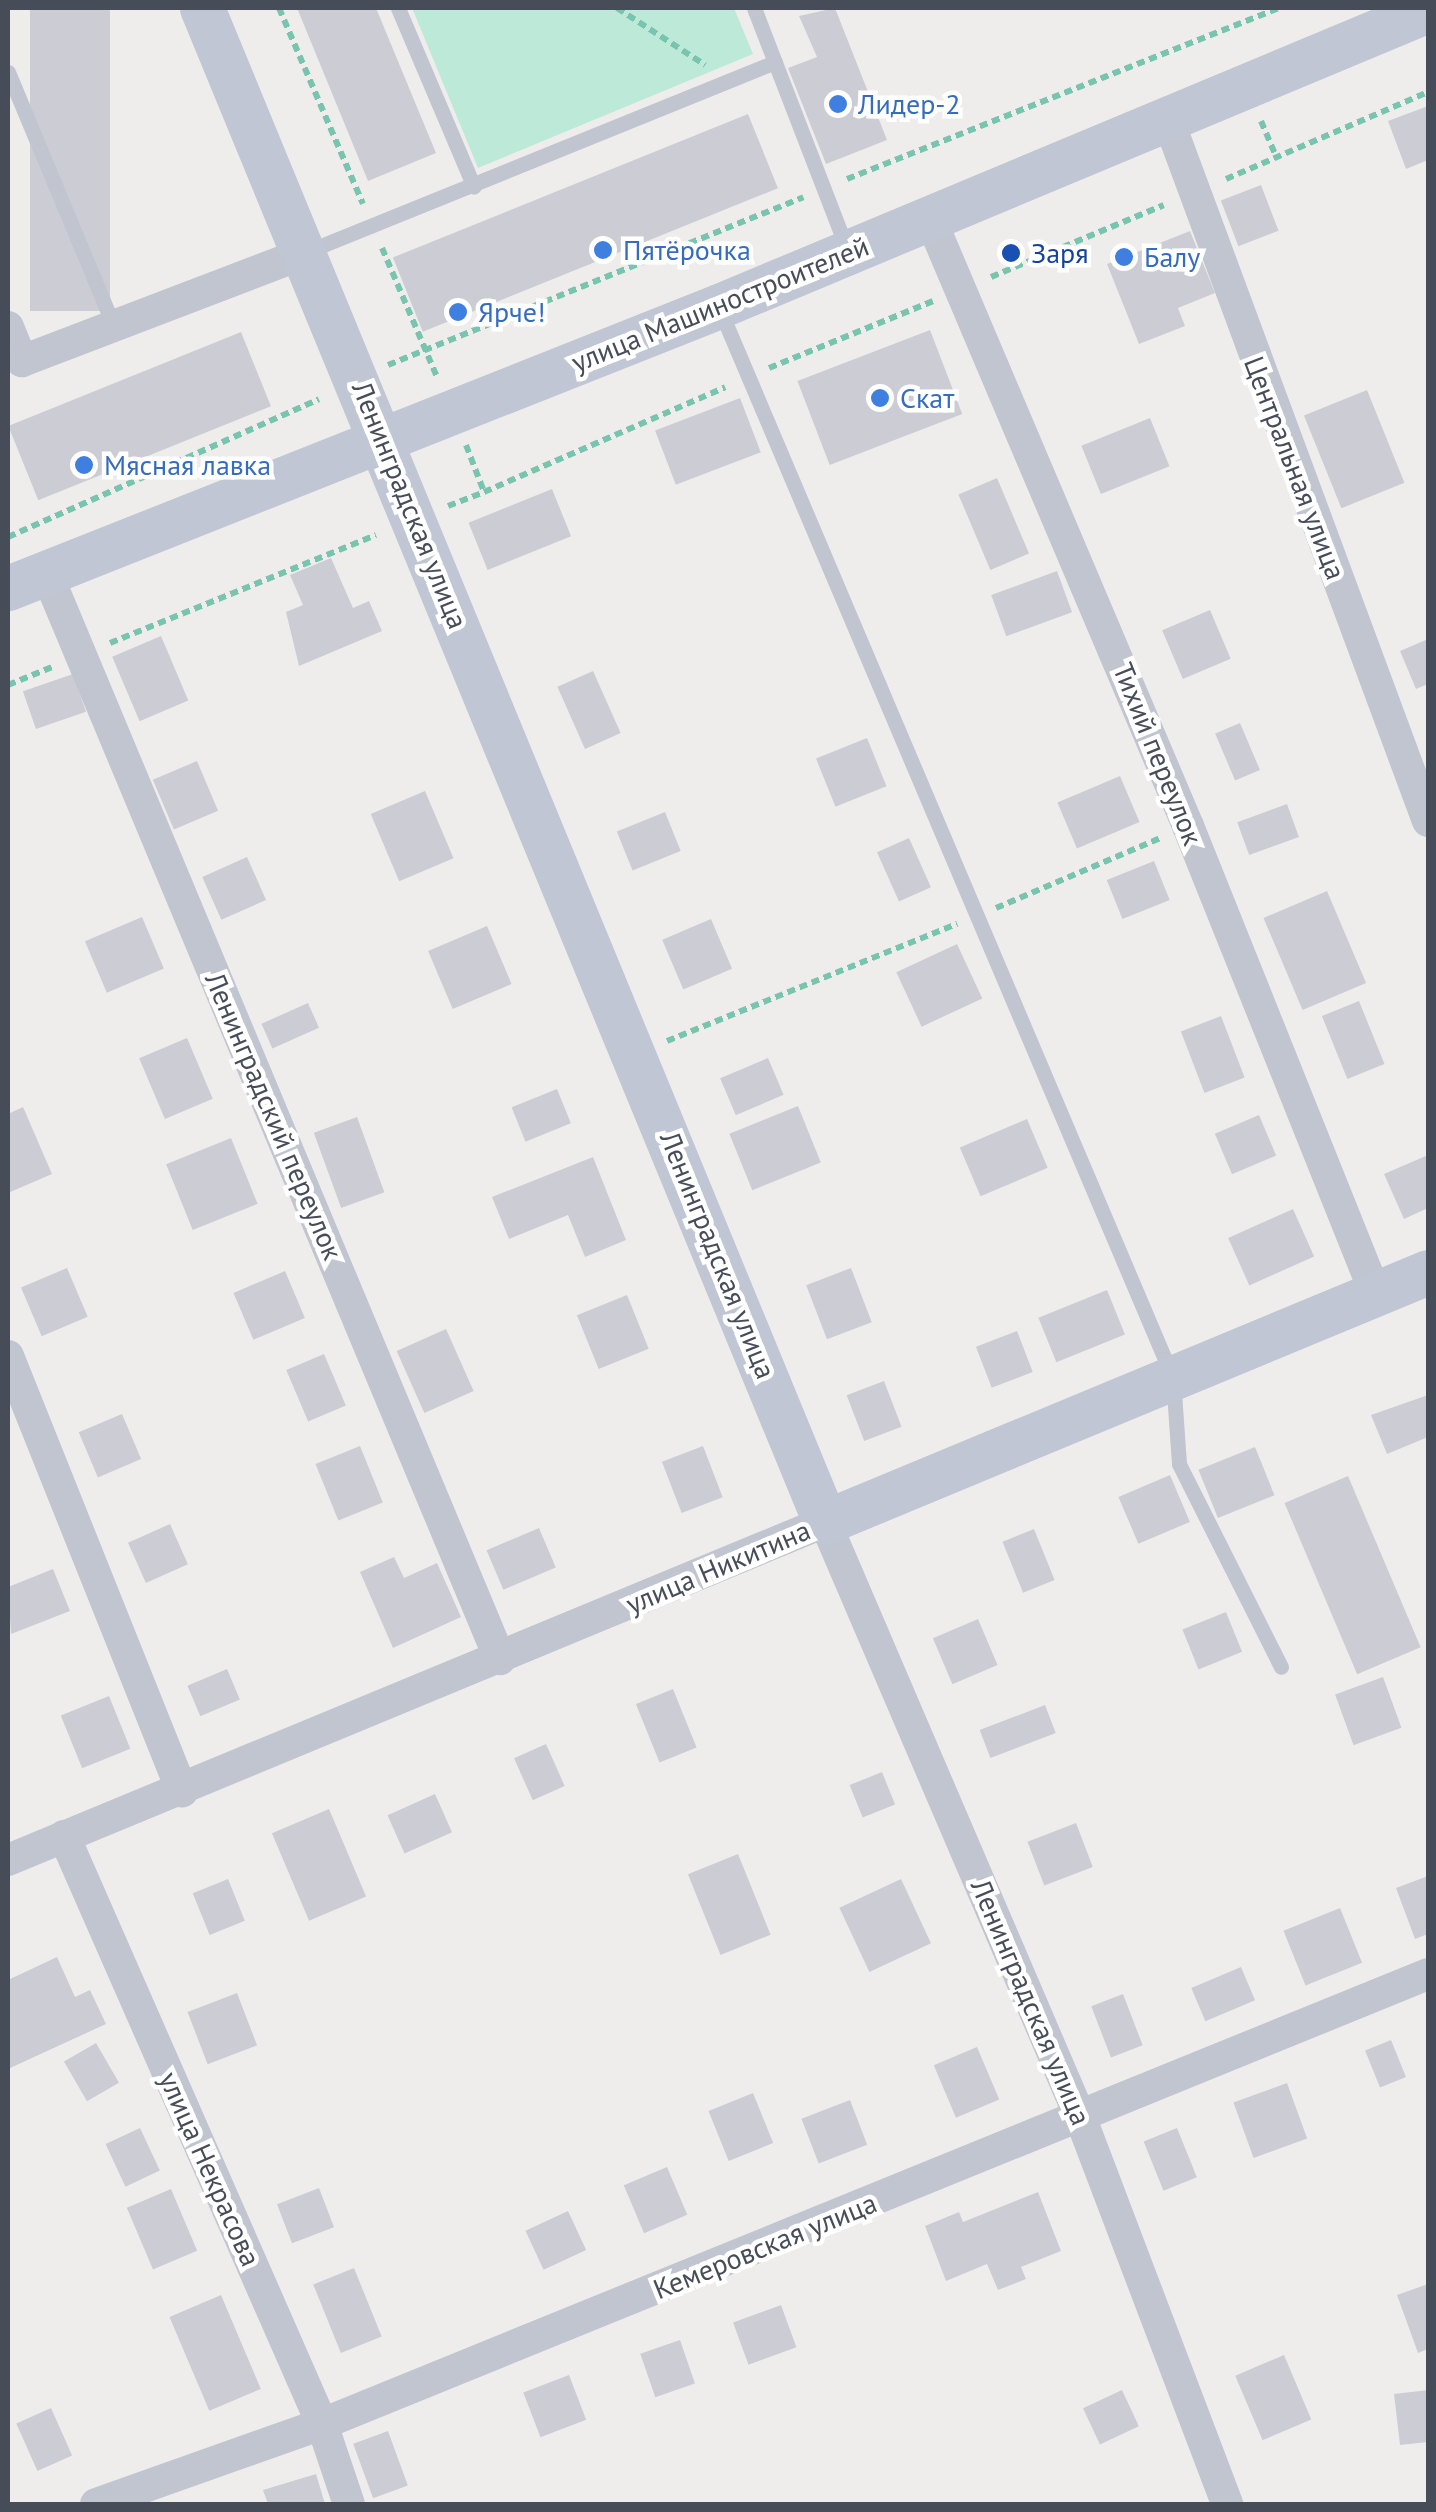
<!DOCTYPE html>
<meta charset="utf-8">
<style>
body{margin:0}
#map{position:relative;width:1436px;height:2512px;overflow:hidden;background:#efedec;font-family:"PT Sans",sans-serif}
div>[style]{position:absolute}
.green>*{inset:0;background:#bdead8}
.building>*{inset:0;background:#cccdd4;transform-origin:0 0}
.path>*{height:6px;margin-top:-3px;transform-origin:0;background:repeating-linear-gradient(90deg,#79c4af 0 8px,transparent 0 13px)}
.lane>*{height:15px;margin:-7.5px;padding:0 7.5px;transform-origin:7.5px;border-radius:7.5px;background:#c1c5d0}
.street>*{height:32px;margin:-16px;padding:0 16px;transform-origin:16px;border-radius:16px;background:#c1c5d0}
.secondary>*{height:45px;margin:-22.5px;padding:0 22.5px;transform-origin:22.5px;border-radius:22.5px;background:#c0c6d4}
.dots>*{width:28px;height:28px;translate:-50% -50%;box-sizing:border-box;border:5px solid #fff;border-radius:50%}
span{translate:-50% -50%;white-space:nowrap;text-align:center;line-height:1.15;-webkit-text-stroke:9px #fff;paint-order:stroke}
.shop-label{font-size:28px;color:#366cbe}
.left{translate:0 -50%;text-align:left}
.transit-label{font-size:28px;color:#164399}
.street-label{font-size:28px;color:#464c58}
.frame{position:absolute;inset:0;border:10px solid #464c58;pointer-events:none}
</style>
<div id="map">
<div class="green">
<div style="clip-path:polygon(412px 8px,734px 8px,753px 54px,478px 168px)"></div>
</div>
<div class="building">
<div style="left:30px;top:8px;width:80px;height:303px"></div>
<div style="clip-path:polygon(297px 8px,376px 8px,436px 153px,368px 181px)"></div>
<div style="clip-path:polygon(835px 8px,887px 140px,826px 164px,788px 68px,817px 57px,799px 16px)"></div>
<div style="clip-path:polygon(1428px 106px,1428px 160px,1406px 169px,1388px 121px)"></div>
<div style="left:748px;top:114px;width:80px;height:383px;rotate:68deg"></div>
<div style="left:1261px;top:185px;width:49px;height:43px;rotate:69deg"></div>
<div style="clip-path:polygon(1190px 231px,1215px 293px,1178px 308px,1185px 326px,1139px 344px,1107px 264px)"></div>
<div style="left:930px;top:330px;width:90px;height:142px;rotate:69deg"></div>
<div style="left:241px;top:332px;width:80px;height:251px;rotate:68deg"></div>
<div style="left:1367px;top:390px;width:100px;height:68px;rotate:68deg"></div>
<div style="left:740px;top:398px;width:58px;height:91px;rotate:69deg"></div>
<div style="left:1150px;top:418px;width:52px;height:74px;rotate:68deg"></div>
<div style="left:997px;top:478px;width:82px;height:42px;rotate:67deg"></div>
<div style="left:552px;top:489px;width:51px;height:90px;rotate:68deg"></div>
<div style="clip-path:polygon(331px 558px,353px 608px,369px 601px,382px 631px,299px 666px,286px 612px,303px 605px,290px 575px)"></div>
<div style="left:1057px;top:571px;width:44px;height:70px;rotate:70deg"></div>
<div style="left:1210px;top:610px;width:53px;height:52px;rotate:67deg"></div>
<div style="left:161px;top:636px;width:70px;height:53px;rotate:67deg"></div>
<div style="clip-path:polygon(1428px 639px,1428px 684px,1416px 689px,1400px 651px)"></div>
<div style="left:593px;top:671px;width:68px;height:39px;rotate:66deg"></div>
<div style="left:73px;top:674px;width:40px;height:53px;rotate:71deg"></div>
<div style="left:1240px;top:723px;width:51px;height:27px;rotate:67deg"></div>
<div style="left:867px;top:738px;width:52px;height:55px;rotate:68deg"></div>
<div style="left:197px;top:761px;width:54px;height:48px;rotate:67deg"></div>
<div style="left:1120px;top:776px;width:50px;height:68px;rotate:67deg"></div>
<div style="left:425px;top:791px;width:73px;height:59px;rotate:67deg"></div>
<div style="left:1287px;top:804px;width:35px;height:53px;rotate:70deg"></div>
<div style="left:665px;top:812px;width:42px;height:52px;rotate:68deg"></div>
<div style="left:909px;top:838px;width:54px;height:35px;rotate:66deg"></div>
<div style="left:247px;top:857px;width:47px;height:49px;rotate:66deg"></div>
<div style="left:1154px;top:861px;width:42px;height:51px;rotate:68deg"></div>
<div style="left:1327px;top:891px;width:100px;height:69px;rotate:67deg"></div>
<div style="left:142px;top:917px;width:56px;height:62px;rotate:67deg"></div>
<div style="left:711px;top:919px;width:54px;height:53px;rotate:67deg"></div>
<div style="left:487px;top:926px;width:63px;height:64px;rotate:67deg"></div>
<div style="left:957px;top:944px;width:60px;height:67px;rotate:65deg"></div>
<div style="left:1359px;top:1001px;width:68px;height:40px;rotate:68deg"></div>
<div style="left:308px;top:1003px;width:27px;height:51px;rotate:66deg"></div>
<div style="left:1221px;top:1016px;width:66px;height:43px;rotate:69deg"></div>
<div style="left:187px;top:1038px;width:66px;height:52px;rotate:67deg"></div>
<div style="left:768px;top:1058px;width:40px;height:52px;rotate:67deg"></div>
<div style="left:557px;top:1089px;width:37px;height:49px;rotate:68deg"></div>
<div style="left:798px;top:1106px;width:61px;height:74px;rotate:68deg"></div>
<div style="clip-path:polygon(23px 1107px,52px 1174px,8px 1193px,8px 1114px)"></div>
<div style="left:1259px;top:1115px;width:44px;height:48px;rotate:67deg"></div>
<div style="left:357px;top:1117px;width:80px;height:46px;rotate:70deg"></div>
<div style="left:1027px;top:1119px;width:53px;height:73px;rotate:67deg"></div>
<div style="left:231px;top:1138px;width:71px;height:70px;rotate:68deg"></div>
<div style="clip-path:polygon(1428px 1155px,1428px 1208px,1404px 1219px,1384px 1174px)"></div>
<div style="clip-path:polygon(593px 1157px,626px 1240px,585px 1257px,568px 1215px,509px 1239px,492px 1197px)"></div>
<div style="left:1293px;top:1209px;width:52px;height:71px;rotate:66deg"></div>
<div style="left:67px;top:1268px;width:53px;height:50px;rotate:67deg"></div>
<div style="left:851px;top:1268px;width:58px;height:48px;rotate:69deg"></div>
<div style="left:285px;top:1271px;width:51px;height:56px;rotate:67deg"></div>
<div style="left:1107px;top:1290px;width:48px;height:74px;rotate:68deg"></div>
<div style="left:627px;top:1295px;width:58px;height:54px;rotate:68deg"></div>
<div style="left:446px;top:1329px;width:68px;height:54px;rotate:66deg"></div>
<div style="left:1017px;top:1331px;width:44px;height:44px;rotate:69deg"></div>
<div style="left:324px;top:1354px;width:56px;height:41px;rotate:67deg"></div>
<div style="left:884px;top:1381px;width:49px;height:40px;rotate:69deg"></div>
<div style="clip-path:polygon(1428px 1395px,1428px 1437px,1387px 1454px,1371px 1415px)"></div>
<div style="left:122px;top:1414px;width:49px;height:47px;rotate:67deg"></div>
<div style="left:360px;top:1446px;width:61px;height:48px;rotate:68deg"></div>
<div style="left:703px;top:1446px;width:55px;height:44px;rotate:69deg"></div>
<div style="left:1255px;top:1447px;width:52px;height:61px;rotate:68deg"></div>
<div style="left:1170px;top:1475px;width:51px;height:56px;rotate:67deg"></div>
<div style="left:1348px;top:1476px;width:186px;height:69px;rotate:67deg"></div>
<div style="left:170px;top:1524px;width:44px;height:46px;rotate:66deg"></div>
<div style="left:539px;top:1528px;width:43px;height:57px;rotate:67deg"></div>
<div style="left:1034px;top:1529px;width:55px;height:34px;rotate:68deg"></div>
<div style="clip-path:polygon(394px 1557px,404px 1578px,437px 1563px,461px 1617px,393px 1648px,360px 1572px)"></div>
<div style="clip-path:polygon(53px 1569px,70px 1611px,11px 1634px,8px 1587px)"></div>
<div style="left:1226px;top:1612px;width:43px;height:47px;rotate:68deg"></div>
<div style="left:978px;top:1619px;width:50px;height:49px;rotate:67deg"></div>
<div style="left:227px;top:1669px;width:33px;height:43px;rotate:67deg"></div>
<div style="left:1383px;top:1677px;width:54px;height:51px;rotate:70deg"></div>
<div style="left:673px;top:1689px;width:63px;height:40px;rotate:68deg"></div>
<div style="left:109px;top:1696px;width:57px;height:52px;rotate:68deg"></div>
<div style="left:1045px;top:1705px;width:30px;height:70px;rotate:69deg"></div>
<div style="left:546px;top:1744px;width:46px;height:35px;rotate:66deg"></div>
<div style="left:882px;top:1772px;width:35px;height:35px;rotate:68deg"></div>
<div style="left:435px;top:1794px;width:42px;height:52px;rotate:66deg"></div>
<div style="left:329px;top:1809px;width:95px;height:62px;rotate:67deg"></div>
<div style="left:1076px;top:1823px;width:47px;height:52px;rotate:69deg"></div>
<div style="left:738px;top:1854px;width:87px;height:54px;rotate:68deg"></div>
<div style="clip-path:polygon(1428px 1876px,1428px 1934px,1415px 1939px,1396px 1888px)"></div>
<div style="left:228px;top:1879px;width:45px;height:38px;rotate:68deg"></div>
<div style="left:901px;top:1879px;width:71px;height:68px;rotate:65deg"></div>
<div style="left:1340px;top:1908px;width:59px;height:61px;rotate:68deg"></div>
<div style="clip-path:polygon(57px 1957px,75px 1997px,90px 1990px,106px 2024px,8px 2069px,8px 1980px)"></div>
<div style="left:1241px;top:1967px;width:36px;height:54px;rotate:67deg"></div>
<div style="left:237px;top:1993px;width:56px;height:53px;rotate:69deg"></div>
<div style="left:1123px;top:1994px;width:55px;height:34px;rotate:69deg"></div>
<div style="left:1391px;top:2040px;width:40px;height:28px;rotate:68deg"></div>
<div style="left:96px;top:2043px;width:46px;height:37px;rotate:60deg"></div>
<div style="left:977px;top:2047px;width:57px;height:47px;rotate:67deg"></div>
<div style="left:1287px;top:2083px;width:59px;height:57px;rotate:70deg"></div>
<div style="left:753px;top:2093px;width:54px;height:48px;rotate:68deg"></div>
<div style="left:850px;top:2100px;width:48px;height:52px;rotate:69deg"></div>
<div style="left:140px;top:2128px;width:47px;height:38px;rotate:65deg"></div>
<div style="left:1177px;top:2128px;width:53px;height:36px;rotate:68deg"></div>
<div style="left:667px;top:2167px;width:52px;height:47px;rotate:67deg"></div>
<div style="left:319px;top:2188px;width:42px;height:45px;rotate:69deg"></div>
<div style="left:171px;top:2189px;width:67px;height:48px;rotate:67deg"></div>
<div style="clip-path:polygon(1038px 2192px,1061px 2251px,1021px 2267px,1026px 2279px,998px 2290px,987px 2264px,946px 2281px,925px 2226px,959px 2212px,963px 2222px)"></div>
<div style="left:568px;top:2211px;width:43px;height:47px;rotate:65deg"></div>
<div style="left:354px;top:2268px;width:74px;height:44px;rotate:68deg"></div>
<div style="clip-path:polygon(1428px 2284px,1428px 2349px,1418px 2353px,1397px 2295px)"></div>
<div style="left:221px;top:2295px;width:102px;height:56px;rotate:67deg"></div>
<div style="left:781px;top:2305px;width:45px;height:51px;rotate:70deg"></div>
<div style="left:680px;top:2340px;width:46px;height:42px;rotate:71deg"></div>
<div style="left:1284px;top:2355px;width:70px;height:53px;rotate:67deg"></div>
<div style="left:569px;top:2375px;width:48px;height:49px;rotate:69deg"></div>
<div style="left:1122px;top:2390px;width:40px;height:43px;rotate:65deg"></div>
<div style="clip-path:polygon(1428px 2390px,1428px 2442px,1400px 2445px,1394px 2394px)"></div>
<div style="left:51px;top:2408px;width:52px;height:38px;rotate:66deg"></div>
<div style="left:388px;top:2431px;width:58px;height:37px;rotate:70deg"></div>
<div style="clip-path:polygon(316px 2474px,325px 2504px,268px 2504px,263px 2490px)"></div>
</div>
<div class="path">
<div style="left:279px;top:8px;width:213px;rotate:66.8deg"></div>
<div style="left:617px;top:8px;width:105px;rotate:32.9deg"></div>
<div style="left:1261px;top:121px;width:39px;rotate:67deg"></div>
<div style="left:847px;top:179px;width:464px;rotate:-21.6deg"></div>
<div style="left:1226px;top:179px;width:220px;rotate:-23.3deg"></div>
<div style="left:382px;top:248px;width:142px;rotate:66.9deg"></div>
<div style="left:991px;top:277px;width:187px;rotate:-22.6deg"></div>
<div style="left:388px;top:365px;width:448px;rotate:-22deg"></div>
<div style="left:769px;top:368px;width:177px;rotate:-22.2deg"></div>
<div style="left:466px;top:445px;width:50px;rotate:69deg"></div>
<div style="left:484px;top:492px;width:263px;rotate:-23.5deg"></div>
<div style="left:448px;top:506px;width:39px;rotate:-21deg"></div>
<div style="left:8px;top:537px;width:340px;rotate:-23.9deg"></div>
<div style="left:110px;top:643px;width:287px;rotate:-22.1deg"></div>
<div style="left:8px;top:685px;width:48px;rotate:-22.2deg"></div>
<div style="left:996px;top:908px;width:178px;rotate:-23.1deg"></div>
<div style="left:667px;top:1041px;width:313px;rotate:-22deg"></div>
</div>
<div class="lane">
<div style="left:398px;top:8px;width:194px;rotate:67deg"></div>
<div style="left:754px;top:8px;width:256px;rotate:68.9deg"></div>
<div style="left:8px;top:72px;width:273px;rotate:67.4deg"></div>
<div style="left:306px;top:252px;width:506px;rotate:-22.05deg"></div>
<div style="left:720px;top:310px;width:1160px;rotate:67.02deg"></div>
<div style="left:1173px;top:1378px;width:86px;rotate:86deg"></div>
<div style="left:1179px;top:1464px;width:227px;rotate:63.3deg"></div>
</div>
<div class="street">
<div style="left:1166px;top:114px;width:754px;rotate:69.67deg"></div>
<div style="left:930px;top:218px;width:660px;rotate:67.01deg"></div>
<div style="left:1188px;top:826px;width:505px;rotate:68.16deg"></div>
<div style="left:8px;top:327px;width:37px;rotate:68deg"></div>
<div style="left:22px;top:361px;width:303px;rotate:-20.9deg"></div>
<div style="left:47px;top:574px;width:1176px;rotate:67.34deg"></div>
<div style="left:8px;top:1356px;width:469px;rotate:68.2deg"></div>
<div style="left:64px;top:1836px;width:642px;rotate:66.31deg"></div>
<div style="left:322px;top:2424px;width:84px;rotate:71.4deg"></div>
<div style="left:8px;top:1860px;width:884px;rotate:-22.48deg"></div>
<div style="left:825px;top:1522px;width:650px;rotate:66.79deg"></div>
<div style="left:1081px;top:2119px;width:412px;rotate:69.2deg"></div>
<div style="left:96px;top:2504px;width:240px;rotate:-19.5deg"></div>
<div style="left:322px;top:2424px;width:1194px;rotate:-22.14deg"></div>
</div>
<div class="secondary">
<div style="left:202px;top:8px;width:1637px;rotate:67.63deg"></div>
<div style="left:825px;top:1522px;width:653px;rotate:-22.52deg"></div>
<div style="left:8px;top:588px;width:765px;rotate:-21.63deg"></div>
<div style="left:719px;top:306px;width:768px;rotate:-22.66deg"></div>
</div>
<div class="dots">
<div style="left:838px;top:104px;background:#3f7fe0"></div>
<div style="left:603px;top:250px;background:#3f7fe0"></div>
<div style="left:1011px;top:253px;background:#1a4fb4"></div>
<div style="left:1124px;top:257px;background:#3f7fe0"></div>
<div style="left:458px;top:312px;background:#3f7fe0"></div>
<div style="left:880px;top:398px;background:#3f7fe0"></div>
<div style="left:84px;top:465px;background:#3f7fe0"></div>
</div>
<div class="shop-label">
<span class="left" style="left:858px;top:104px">Лидер-2</span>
<span class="left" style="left:623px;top:250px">Пятёрочка</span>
<span class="left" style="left:1144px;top:257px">Балу</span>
<span class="left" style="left:478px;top:312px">Ярче!</span>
<span class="left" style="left:900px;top:398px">Скат</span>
<span class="left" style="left:104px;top:465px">Мясная лавка</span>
</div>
<div class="transit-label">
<span class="left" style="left:1031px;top:253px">Заря</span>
</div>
<div class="street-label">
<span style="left:720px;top:304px;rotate:-22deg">улица Машиностроителей</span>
<span style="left:1295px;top:468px;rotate:69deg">Центральная улица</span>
<span style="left:410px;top:505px;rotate:68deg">Ленинградская улица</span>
<span style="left:1158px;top:754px;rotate:68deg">Тихий переулок</span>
<span style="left:274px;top:1116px;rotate:67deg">Ленинградский переулок</span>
<span style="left:718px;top:1255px;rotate:68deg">Ленинградская улица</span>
<span style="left:718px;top:1567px;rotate:-23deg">улица Никитина</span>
<span style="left:1031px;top:2002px;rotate:67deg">Ленинградская улица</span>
<span style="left:210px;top:2169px;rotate:66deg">улица Некрасова</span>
<span style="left:765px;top:2246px;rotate:-22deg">Кемеровская улица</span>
</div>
<div class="frame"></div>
</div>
